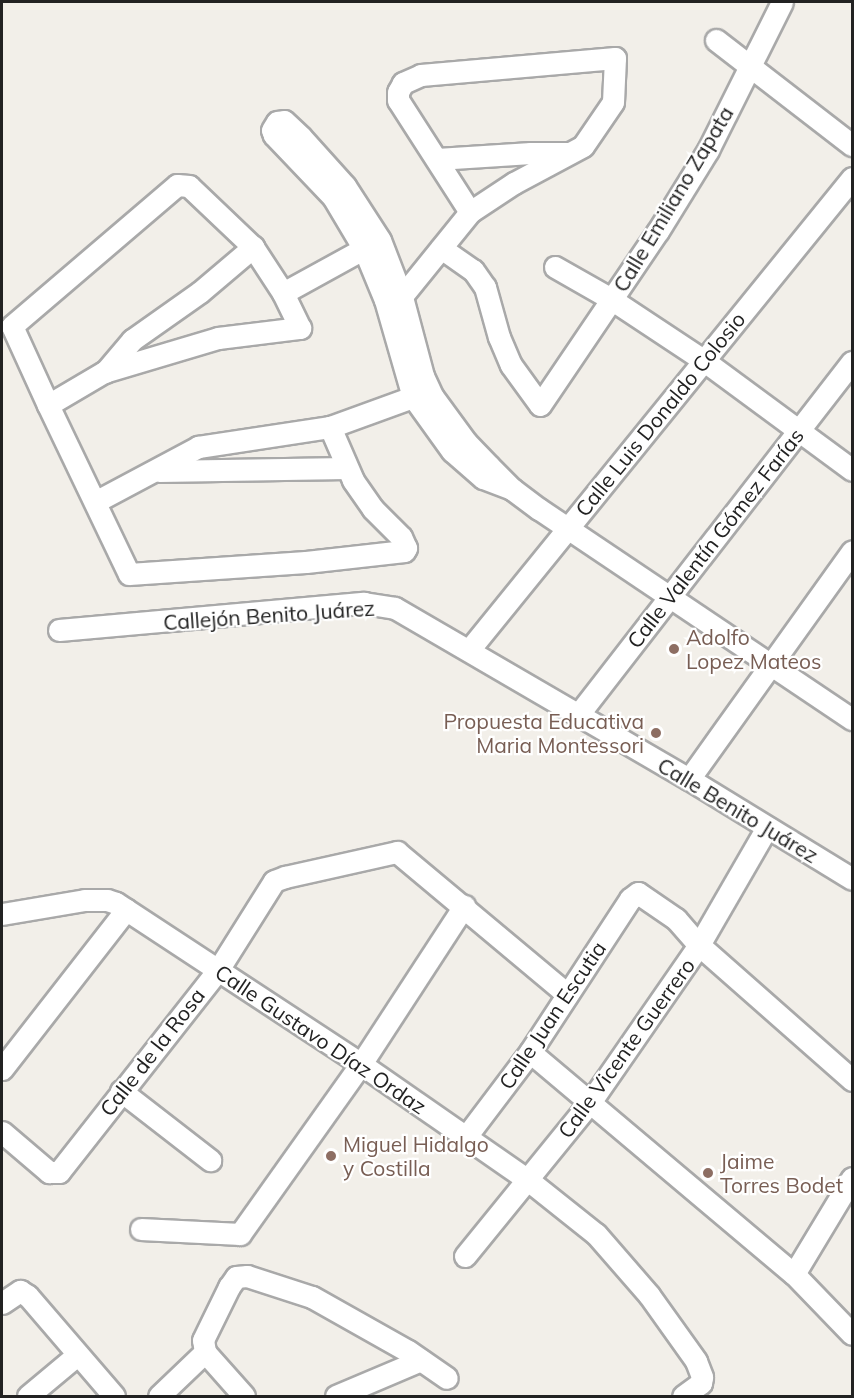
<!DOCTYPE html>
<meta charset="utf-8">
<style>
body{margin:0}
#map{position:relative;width:854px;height:1398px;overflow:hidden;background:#f2efe9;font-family:Mulish,sans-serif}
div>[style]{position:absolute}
.roads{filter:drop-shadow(2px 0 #a9a9a9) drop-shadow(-2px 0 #a9a9a9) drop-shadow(0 2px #a9a9a9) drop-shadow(0 -2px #a9a9a9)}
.minor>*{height:21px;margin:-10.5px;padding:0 10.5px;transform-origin:10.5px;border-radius:10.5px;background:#fff}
.dots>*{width:16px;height:16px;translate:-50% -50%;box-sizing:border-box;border:3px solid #fff;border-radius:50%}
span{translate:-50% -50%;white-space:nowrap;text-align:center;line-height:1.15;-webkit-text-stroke:4.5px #fff;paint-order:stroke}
.street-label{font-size:21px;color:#222}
.education-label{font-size:21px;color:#785e54}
.left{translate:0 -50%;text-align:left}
.right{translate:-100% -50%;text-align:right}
.frame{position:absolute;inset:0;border:3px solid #222;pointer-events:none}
</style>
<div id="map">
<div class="roads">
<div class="minor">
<div style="left:716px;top:40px;width:172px;rotate:37.7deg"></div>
<div style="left:437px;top:159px;width:94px;rotate:-3.7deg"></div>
<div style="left:531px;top:153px;width:38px"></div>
<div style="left:441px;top:248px;width:39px;rotate:35deg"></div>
<div style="left:473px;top:270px;width:21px;rotate:55deg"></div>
<div style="left:485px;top:287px;width:52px;rotate:74.4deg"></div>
<div style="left:499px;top:337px;width:30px;rotate:67deg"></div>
<div style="left:511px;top:365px;width:49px;rotate:54.1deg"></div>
<div style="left:540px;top:405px;width:210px;rotate:-55.9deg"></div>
<div style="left:658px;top:231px;width:95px;rotate:-58.3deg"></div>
<div style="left:708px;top:150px;width:165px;rotate:-63.4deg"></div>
<div style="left:555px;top:267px;width:64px;rotate:29.7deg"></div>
<div style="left:611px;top:299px;width:110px;rotate:33.5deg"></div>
<div style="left:703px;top:360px;width:185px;rotate:36.4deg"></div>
<div style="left:283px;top:293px;width:104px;rotate:-28.8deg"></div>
<div style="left:394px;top:306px;width:121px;rotate:-51deg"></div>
<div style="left:470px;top:212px;width:53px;rotate:-33.4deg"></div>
<div style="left:514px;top:183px;width:78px;rotate:-28.2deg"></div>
<div style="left:583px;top:146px;width:53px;rotate:-55.7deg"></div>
<div style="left:613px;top:102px;width:44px;rotate:-87.4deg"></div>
<div style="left:615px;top:58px;width:195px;rotate:175deg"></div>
<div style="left:421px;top:75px;width:20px;rotate:156deg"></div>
<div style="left:403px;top:83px;width:10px;rotate:119deg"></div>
<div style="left:398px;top:92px;width:8px;rotate:90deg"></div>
<div style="left:398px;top:100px;width:133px;rotate:57.3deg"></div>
<div style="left:105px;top:372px;width:42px;rotate:-49.8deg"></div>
<div style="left:132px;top:340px;width:83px;rotate:-35.2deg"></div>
<div style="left:200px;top:292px;width:70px;rotate:-40.3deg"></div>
<div style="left:48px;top:405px;width:65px;rotate:-30.5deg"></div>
<div style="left:104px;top:372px;width:119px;rotate:-16.6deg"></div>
<div style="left:218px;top:338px;width:83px;rotate:-7deg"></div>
<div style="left:300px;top:328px;width:39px;rotate:-116deg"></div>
<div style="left:283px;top:293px;width:55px;rotate:-123.1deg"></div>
<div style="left:253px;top:247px;width:88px;rotate:-136.4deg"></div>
<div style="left:189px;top:186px;width:12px;rotate:-175deg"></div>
<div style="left:177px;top:185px;width:217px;rotate:139.5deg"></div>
<div style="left:12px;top:326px;width:87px;rotate:65.5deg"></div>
<div style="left:48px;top:405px;width:187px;rotate:64.4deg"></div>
<div style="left:129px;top:574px;width:177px;rotate:-3.9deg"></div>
<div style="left:306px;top:562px;width:99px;rotate:-6.4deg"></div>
<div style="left:404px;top:551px;width:4px;rotate:-56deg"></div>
<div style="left:406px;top:548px;width:12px;rotate:-114deg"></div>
<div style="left:401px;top:537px;width:40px;rotate:-135deg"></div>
<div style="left:373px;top:509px;width:35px;rotate:-125deg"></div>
<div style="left:353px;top:480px;width:58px;rotate:-113.5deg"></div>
<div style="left:159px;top:471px;width:188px;rotate:-0.9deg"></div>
<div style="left:512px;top:489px;width:31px;rotate:-159deg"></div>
<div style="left:483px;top:478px;width:41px;rotate:-138.9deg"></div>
<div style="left:452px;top:451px;width:67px;rotate:-125.8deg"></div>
<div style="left:413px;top:397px;width:101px;rotate:-106.1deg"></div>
<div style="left:385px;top:300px;width:55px;rotate:-112.4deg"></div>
<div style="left:364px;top:249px;width:61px;rotate:-120.8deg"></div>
<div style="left:333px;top:197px;width:86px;rotate:-133.6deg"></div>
<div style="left:274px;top:135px;width:5px;rotate:-112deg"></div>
<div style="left:272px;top:130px;width:9px;rotate:-58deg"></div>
<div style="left:277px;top:122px;width:7px;rotate:-8deg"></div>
<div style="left:284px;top:121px;width:23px;rotate:43deg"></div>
<div style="left:301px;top:137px;width:66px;rotate:48.1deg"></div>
<div style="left:345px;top:186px;width:64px;rotate:57.1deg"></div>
<div style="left:380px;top:240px;width:61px;rotate:68.9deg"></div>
<div style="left:402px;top:297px;width:82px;rotate:75.1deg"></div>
<div style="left:423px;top:376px;width:23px;rotate:65deg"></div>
<div style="left:433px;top:397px;width:56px;rotate:53.7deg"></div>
<div style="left:466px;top:442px;width:33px;rotate:46deg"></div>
<div style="left:489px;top:466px;width:33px;rotate:45deg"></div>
<div style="left:512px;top:489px;width:34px;rotate:37deg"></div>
<div style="left:539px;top:509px;width:377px;rotate:33.9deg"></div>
<div style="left:95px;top:502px;width:117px;rotate:-28.1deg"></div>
<div style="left:198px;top:447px;width:134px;rotate:-8.6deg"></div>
<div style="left:330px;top:427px;width:88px;rotate:-19.9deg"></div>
<div style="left:59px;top:630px;width:306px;rotate:-5.1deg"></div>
<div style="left:364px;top:603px;width:31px;rotate:9deg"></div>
<div style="left:395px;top:608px;width:340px;rotate:30.2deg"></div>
<div style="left:689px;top:779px;width:191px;rotate:31.5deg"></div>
<div style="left:469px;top:650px;width:608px;rotate:-50.94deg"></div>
<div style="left:578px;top:715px;width:447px;rotate:-52.2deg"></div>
<div style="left:689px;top:779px;width:280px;rotate:-54.4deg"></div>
<div style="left:2px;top:914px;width:84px;rotate:-9.6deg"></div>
<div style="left:85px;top:900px;width:22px"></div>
<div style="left:107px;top:900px;width:9px;rotate:18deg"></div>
<div style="left:116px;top:903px;width:293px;rotate:33.3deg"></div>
<div style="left:361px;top:1064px;width:203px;rotate:34.8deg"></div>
<div style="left:528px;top:1180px;width:87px;rotate:38.5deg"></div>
<div style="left:596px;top:1234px;width:81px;rotate:49deg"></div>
<div style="left:649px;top:1295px;width:81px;rotate:54.5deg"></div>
<div style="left:696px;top:1361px;width:17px;rotate:69deg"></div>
<div style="left:702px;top:1377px;width:6px;rotate:99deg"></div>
<div style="left:701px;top:1383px;width:22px;rotate:144deg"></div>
<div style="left:530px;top:1052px;width:345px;rotate:40.1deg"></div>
<div style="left:794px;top:1274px;width:83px;rotate:46deg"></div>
<div style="left:2px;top:1069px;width:202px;rotate:-52.1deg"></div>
<div style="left:121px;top:1091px;width:113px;rotate:37.8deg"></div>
<div style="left:2px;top:1132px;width:62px;rotate:40.4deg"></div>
<div style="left:49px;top:1172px;width:10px"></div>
<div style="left:59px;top:1172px;width:257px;rotate:-51.8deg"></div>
<div style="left:218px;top:970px;width:105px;rotate:-57.8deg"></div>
<div style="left:274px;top:881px;width:12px;rotate:-20deg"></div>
<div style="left:285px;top:877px;width:115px;rotate:-12.6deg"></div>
<div style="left:397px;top:852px;width:222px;rotate:39.9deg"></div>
<div style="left:465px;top:1138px;width:108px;rotate:-52.9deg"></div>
<div style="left:530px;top:1052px;width:183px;rotate:-56.8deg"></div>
<div style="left:630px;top:899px;width:10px;rotate:-37deg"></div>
<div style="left:638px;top:893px;width:46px;rotate:34.4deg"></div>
<div style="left:676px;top:919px;width:35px;rotate:49deg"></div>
<div style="left:699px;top:945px;width:204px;rotate:41.4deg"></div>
<div style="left:141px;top:1229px;width:99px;rotate:2.9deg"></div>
<div style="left:240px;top:1234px;width:209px;rotate:-54.6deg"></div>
<div style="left:361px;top:1064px;width:189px;rotate:-56.9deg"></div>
<div style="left:465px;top:1256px;width:200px;rotate:-50.9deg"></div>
<div style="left:591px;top:1101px;width:190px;rotate:-55.3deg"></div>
<div style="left:699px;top:945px;width:136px;rotate:-60deg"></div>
<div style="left:794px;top:1274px;width:112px;rotate:-58.9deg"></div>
<div style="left:2px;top:1303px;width:22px;rotate:-34deg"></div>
<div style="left:20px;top:1291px;width:9px;rotate:32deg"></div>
<div style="left:28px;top:1296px;width:132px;rotate:49.3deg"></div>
<div style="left:28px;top:1396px;width:64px;rotate:-39.9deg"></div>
<div style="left:159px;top:1396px;width:64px;rotate:-43.7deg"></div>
<div style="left:244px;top:1396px;width:59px;rotate:-131.6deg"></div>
<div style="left:205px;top:1352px;width:12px;rotate:-99deg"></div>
<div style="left:203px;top:1340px;width:59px;rotate:-63.9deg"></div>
<div style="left:229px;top:1287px;width:12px;rotate:-55deg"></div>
<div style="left:236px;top:1277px;width:11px;rotate:-5deg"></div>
<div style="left:247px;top:1276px;width:68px;rotate:17.9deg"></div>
<div style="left:312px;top:1297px;width:110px;rotate:29.4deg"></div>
<div style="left:408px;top:1351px;width:47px;rotate:34.7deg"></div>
<div style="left:336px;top:1396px;width:92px;rotate:-23deg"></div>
</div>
</div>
<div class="dots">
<div style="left:674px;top:649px;background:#8d6e63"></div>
<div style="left:656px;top:733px;background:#8d6e63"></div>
<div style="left:331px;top:1156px;background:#8d6e63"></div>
<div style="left:708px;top:1173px;background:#8d6e63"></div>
</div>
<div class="street-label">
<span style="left:673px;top:199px;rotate:-59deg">Calle Emiliano Zapata</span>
<span style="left:660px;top:414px;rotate:-51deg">Calle Luis Donaldo Colosio</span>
<span style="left:715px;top:538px;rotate:-52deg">Calle Valentín Gómez Farías</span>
<span style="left:269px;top:615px;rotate:-4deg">Callejón Benito Juárez</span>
<span style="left:738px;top:810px;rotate:31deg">Calle Benito Juárez</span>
<span style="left:552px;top:1015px;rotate:-56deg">Calle Juan Escutia</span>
<span style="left:321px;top:1039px;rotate:34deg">Calle Gustavo Díaz Ordaz</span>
<span style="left:626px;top:1048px;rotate:-54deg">Calle Vicente Guerrero</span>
<span style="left:152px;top:1052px;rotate:-52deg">Calle de la Rosa</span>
</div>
<div class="education-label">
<span class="left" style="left:686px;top:649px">Adolfo<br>Lopez Mateos</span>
<span class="right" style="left:644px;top:733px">Propuesta Educativa<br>Maria Montessori</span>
<span class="left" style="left:343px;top:1156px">Miguel Hidalgo<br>y Costilla</span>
<span class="left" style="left:720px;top:1173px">Jaime<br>Torres Bodet</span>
</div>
<div class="frame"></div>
</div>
